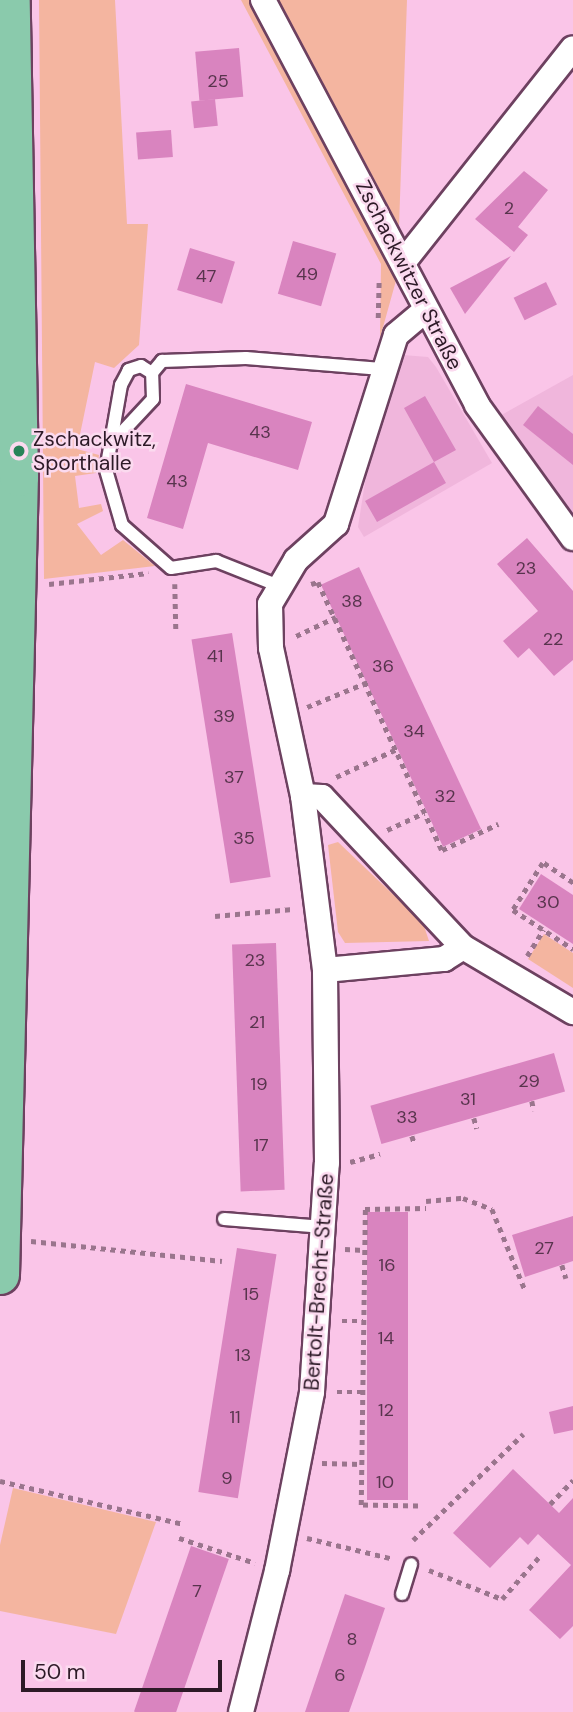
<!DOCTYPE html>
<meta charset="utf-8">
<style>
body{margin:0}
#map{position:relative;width:573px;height:1712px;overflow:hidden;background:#fac5e8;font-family:"DM Sans",sans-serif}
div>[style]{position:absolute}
.built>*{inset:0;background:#f0b6dc}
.green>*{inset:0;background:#f4b5a0}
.building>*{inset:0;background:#d984bf;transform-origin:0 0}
.path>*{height:4.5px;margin-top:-2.25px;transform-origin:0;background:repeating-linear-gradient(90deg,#9a758d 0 5px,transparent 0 10px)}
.roads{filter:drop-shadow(2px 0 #6d4160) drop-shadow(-2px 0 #6d4160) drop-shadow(0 2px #6d4160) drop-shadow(0 -2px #6d4160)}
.service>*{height:12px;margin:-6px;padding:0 6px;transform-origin:6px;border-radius:6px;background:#fff}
.minor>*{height:24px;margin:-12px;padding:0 12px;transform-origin:12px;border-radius:12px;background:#fff}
.primary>*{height:38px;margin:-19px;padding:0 19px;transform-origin:19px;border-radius:19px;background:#8acaac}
.dots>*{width:19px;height:19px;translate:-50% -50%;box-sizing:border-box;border:4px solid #fbdaef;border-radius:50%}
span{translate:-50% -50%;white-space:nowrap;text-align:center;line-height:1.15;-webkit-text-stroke:5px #fbdaef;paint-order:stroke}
.number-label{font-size:18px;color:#58344d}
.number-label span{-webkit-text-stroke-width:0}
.street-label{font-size:21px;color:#2d1a27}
.poi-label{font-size:21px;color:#2d1a27}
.left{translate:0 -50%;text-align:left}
.scale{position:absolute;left:21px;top:1660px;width:201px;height:32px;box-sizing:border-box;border:4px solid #2d1a27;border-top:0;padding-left:9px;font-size:21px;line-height:24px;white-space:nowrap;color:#2d1a27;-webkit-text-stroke:5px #fbdaef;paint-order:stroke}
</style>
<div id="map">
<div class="built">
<div style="clip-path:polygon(403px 355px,428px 357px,436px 367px,492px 463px,364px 537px,358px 527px,366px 476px,394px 363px)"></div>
<div style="clip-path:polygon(573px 375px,573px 520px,496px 418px)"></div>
</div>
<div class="green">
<div style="clip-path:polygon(39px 0,115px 0,127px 224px,148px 224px,139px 345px,114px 368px,95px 362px,77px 449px,99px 455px,96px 473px,75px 476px,79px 508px,101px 504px,103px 511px,77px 524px,101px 555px,123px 540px,155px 566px,44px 579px)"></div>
<div style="clip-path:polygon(241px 0,253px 0,397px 277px,380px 338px,381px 264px)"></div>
<div style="clip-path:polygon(279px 0,407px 0,399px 226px)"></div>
<div style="clip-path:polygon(338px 842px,423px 923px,429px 941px,345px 943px,338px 932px,328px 845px)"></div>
<div style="clip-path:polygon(544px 934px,573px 953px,573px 988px,528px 959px)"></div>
<div style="clip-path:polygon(13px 1488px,156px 1522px,116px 1634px,0 1611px,0 1545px)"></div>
</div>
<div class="building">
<div style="left:239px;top:48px;width:49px;height:44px;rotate:85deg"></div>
<div style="left:215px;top:99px;width:27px;height:24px;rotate:84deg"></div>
<div style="left:171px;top:130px;width:27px;height:35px;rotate:86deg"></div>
<div style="clip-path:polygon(524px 171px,548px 190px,518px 227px,528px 235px,514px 252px,475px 219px)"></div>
<div style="left:293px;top:241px;width:45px;height:55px;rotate:16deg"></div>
<div style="left:190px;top:248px;width:47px;height:44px;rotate:17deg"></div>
<div style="clip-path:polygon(511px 256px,465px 314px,450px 288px)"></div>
<div style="left:546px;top:282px;width:25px;height:36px;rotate:64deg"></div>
<div style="clip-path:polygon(186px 384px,312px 422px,298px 470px,208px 443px,183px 529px,147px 518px)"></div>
<div style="clip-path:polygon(425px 396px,456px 450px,434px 462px,446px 483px,377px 522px,365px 501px,434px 462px,404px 408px)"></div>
<div style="clip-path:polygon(538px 406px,573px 434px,573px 465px,523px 425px)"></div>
<div style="clip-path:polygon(527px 538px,573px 591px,573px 660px,554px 676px,529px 648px,518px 658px,503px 641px,538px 611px,497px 564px)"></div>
<div style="left:359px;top:567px;width:289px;height:42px;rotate:65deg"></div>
<div style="left:232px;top:633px;width:247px;height:41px;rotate:81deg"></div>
<div style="clip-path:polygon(541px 874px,573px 895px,573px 944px,519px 909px)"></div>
<div style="left:276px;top:943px;width:247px;height:44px;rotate:88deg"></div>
<div style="left:554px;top:1053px;width:40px;height:191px;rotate:74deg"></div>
<div style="left:367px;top:1212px;width:41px;height:288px"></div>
<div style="clip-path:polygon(573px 1216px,573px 1261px,525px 1277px,512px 1235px)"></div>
<div style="left:237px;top:1248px;width:40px;height:247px;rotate:9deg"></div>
<div style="clip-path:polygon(573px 1406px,573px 1430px,554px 1434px,549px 1412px)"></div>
<div style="clip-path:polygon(513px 1469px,559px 1513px,573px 1498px,573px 1626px,560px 1639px,529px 1610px,571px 1565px,538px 1534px,528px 1545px,520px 1537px,490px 1568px,453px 1533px)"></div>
<div style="left:191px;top:1546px;width:40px;height:175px;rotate:19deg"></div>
<div style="clip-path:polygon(345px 1594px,385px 1608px,365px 1667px,349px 1712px,305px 1712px)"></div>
</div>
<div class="path">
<div style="left:378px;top:318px;width:40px;rotate:-88.6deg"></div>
<div style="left:49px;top:584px;width:100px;rotate:-6.3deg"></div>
<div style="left:175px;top:584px;width:45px;rotate:88.7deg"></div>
<div style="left:311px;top:584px;width:7px;rotate:-16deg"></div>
<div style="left:318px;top:582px;width:295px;rotate:65.2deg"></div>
<div style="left:442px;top:850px;width:62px;rotate:-24.9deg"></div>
<div style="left:296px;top:636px;width:44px;rotate:-25.4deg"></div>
<div style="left:307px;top:707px;width:66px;rotate:-22.3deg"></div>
<div style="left:336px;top:777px;width:69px;rotate:-24.7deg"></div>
<div style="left:387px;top:830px;width:41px;rotate:-24.7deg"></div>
<div style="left:573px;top:883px;width:36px;rotate:-146deg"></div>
<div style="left:543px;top:863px;width:56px;rotate:122.6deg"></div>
<div style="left:513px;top:910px;width:72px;rotate:33deg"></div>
<div style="left:215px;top:916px;width:78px;rotate:-5.1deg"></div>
<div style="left:527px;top:956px;width:31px;rotate:-58deg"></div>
<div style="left:532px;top:1101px;width:10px;rotate:79deg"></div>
<div style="left:474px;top:1118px;width:11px;rotate:75deg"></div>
<div style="left:412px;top:1136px;width:9px;rotate:72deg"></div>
<div style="left:350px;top:1162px;width:31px;rotate:-15deg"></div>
<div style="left:426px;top:1201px;width:37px;rotate:-5deg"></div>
<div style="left:463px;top:1198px;width:31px;rotate:21deg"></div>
<div style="left:492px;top:1209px;width:87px;rotate:67.8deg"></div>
<div style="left:31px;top:1241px;width:192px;rotate:6deg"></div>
<div style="left:345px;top:1249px;width:19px;rotate:3deg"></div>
<div style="left:562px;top:1265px;width:14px;rotate:73deg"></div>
<div style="left:342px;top:1321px;width:21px"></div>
<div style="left:337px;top:1392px;width:25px"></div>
<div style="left:322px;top:1463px;width:40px;rotate:1.4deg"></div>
<div style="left:0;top:1481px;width:189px;rotate:13.2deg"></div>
<div style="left:550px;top:1504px;width:33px;rotate:-46deg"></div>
<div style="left:418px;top:1506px;width:57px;rotate:-179deg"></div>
<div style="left:361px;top:1505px;width:296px;rotate:-89.2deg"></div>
<div style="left:365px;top:1209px;width:61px;rotate:-0.9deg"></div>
<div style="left:179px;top:1538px;width:80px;rotate:18.2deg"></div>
<div style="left:307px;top:1538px;width:89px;rotate:13.6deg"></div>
<div style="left:413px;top:1540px;width:153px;rotate:-43.9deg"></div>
<div style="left:429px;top:1570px;width:79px;rotate:21.7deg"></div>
<div style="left:502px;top:1599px;width:56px;rotate:-48.6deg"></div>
</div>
<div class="roads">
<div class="service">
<div style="left:152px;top:373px;width:16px;rotate:-50deg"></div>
<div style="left:162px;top:361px;width:84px;rotate:-2deg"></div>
<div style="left:246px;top:358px;width:136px;rotate:4.6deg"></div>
<div style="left:112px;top:443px;width:60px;rotate:-47deg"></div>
<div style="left:153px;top:399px;width:26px;rotate:-92deg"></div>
<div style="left:152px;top:373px;width:13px;rotate:-148deg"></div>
<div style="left:141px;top:366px;width:13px;rotate:162deg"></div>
<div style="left:129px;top:370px;width:17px;rotate:118deg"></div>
<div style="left:121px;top:385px;width:86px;rotate:100deg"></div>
<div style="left:106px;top:470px;width:57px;rotate:73.8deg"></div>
<div style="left:122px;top:525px;width:65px;rotate:41.3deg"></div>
<div style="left:171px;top:568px;width:46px;rotate:-8.8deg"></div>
<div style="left:216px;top:561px;width:68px;rotate:21.6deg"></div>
<div style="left:224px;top:1219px;width:100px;rotate:4.6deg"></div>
<div style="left:402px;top:1594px;width:31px;rotate:-73deg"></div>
</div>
<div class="minor">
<div style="left:263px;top:0;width:458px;rotate:62.1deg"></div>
<div style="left:477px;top:405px;width:164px;rotate:54.2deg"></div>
<div style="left:405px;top:260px;width:270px;rotate:-51.6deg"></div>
<div style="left:303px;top:796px;width:19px;rotate:3deg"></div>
<div style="left:322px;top:797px;width:206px;rotate:46.8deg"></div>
<div style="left:463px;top:947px;width:128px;rotate:30.6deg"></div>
<div style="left:325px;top:970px;width:120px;rotate:-5.3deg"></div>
<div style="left:444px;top:959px;width:22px;rotate:-32deg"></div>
<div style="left:241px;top:1712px;width:146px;rotate:-75.7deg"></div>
<div style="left:277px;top:1571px;width:182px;rotate:-78.9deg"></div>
<div style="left:312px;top:1392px;width:229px;rotate:-86.3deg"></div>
<div style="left:327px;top:1163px;width:193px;rotate:-90.6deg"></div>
<div style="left:325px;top:970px;width:175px;rotate:-97.2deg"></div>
<div style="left:303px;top:796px;width:151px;rotate:-102.2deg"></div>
<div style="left:271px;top:648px;width:44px;rotate:-91.3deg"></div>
<div style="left:270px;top:604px;width:51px;rotate:-59.4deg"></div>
<div style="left:296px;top:560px;width:54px;rotate:-42deg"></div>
<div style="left:336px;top:524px;width:198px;rotate:-72.4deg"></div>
<div style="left:396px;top:335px;width:39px;rotate:-40deg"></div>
</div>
<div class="primary">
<div style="left:0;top:1275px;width:798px;rotate:-88.64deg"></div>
<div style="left:19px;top:477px;width:477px;rotate:-91deg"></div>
</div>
</div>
<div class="dots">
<div style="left:19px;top:451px;background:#288359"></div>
</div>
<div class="number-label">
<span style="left:218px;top:81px">25</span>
<span style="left:509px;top:208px">2</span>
<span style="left:307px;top:274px">49</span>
<span style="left:206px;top:276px">47</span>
<span style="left:260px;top:432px">43</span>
<span style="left:177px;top:481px">43</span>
<span style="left:526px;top:568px">23</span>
<span style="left:352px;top:601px">38</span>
<span style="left:553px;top:639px">22</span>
<span style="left:215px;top:656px">41</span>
<span style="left:383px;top:666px">36</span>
<span style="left:224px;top:716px">39</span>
<span style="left:414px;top:731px">34</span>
<span style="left:234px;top:777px">37</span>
<span style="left:445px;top:796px">32</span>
<span style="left:244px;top:838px">35</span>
<span style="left:548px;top:902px">30</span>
<span style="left:255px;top:960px">23</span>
<span style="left:257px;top:1022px">21</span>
<span style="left:529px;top:1081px">29</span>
<span style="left:259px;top:1084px">19</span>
<span style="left:468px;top:1099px">31</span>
<span style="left:407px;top:1117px">33</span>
<span style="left:261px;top:1145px">17</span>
<span style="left:544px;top:1248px">27</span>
<span style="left:387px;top:1265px">16</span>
<span style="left:251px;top:1294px">15</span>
<span style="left:386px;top:1338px">14</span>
<span style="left:243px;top:1355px">13</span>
<span style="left:386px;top:1410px">12</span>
<span style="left:235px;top:1417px">11</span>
<span style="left:227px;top:1478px">9</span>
<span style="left:385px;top:1482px">10</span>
<span style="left:197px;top:1591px">7</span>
<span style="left:352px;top:1639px">8</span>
<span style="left:340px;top:1675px">6</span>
</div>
<div class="street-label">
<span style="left:409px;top:275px;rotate:63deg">Zschackwitzer Straße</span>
<span style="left:319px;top:1282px;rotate:-86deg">Bertolt-Brecht-Straße</span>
</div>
<div class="poi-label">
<span class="left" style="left:33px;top:451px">Zschackwitz,<br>Sporthalle</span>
</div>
<div class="scale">50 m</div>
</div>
